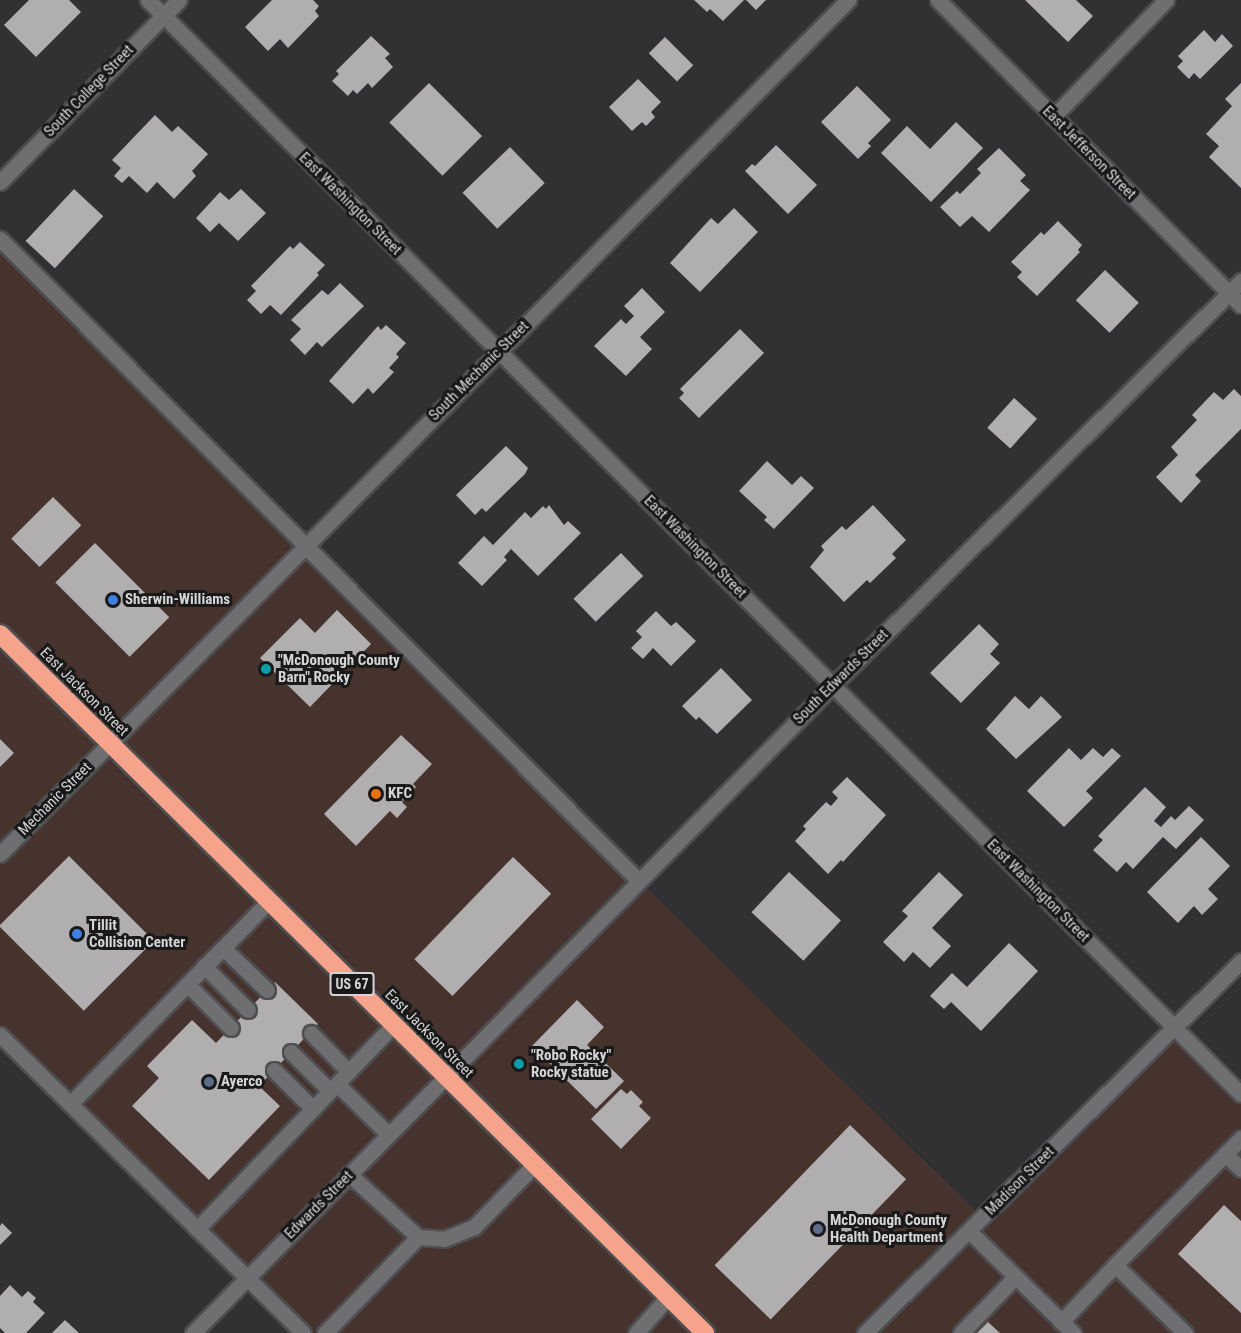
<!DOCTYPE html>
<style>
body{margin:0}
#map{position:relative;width:1241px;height:1333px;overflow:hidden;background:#313033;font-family:"Roboto Condensed",sans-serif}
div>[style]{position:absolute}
.commercial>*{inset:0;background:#47332d}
.building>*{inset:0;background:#b1aeb0;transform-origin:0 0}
.roads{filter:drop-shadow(2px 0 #4e4d4f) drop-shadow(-2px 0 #4e4d4f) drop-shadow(0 2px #4e4d4f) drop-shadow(0 -2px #4e4d4f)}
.lane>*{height:15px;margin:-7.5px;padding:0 7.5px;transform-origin:7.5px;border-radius:7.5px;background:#6f6e70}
.street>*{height:15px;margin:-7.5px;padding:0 7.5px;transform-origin:7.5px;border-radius:7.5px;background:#6f6e70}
.highway>*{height:18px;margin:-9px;padding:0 9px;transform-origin:9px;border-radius:9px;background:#f5a48b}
.dots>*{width:16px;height:16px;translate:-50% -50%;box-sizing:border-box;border:3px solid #19191a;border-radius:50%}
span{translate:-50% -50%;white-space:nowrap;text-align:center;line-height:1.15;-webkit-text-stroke:6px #19191a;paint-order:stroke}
.shield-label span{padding:2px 4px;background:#19191a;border:2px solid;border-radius:4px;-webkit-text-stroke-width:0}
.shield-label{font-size:14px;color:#d5d5d6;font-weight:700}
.street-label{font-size:15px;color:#d5d5d6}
.poi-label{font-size:15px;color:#d5d5d6;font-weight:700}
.left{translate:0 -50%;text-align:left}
</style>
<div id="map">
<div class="commercial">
<div style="clip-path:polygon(0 239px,639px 881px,982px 1217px,1175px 1028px,1241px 1094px,1241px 1333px,303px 1333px,0 1035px)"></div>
</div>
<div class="building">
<div style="clip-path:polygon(29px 0,69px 0,81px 12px,36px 57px,4px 25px)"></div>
<div style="clip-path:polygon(272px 0,313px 0,319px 6px,315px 11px,319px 16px,288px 48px,280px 39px,268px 51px,245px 27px)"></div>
<div style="clip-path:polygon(694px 0,744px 0,723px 21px,710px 9px,707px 12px)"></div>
<div style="clip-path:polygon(746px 0,766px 0,756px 10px)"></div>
<div style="clip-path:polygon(1025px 0,1076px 0,1093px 16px,1068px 42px)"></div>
<div style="clip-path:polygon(1204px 30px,1215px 42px,1222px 34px,1233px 46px,1200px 79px,1194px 73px,1189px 79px,1177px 67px,1183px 61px,1178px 56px)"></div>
<div style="clip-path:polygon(371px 36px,390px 54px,385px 58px,393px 67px,372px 88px,368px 83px,357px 94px,353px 90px,348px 96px,332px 81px,339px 74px,336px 71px)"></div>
<div style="left:665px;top:37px;width:40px;height:23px;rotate:45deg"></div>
<div style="clip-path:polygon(638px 79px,661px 102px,651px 112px,655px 117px,646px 126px,642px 122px,632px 131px,609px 107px)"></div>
<div style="left:429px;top:83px;width:75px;height:56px;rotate:45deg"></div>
<div style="clip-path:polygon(1241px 83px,1241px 188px,1209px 157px,1219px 146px,1206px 134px,1232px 106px,1225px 99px)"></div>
<div style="clip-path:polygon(857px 86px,891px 120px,868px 143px,871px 146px,858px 159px,821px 122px)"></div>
<div style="clip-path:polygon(155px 115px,172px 132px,178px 126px,208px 154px,192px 171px,196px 176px,174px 199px,157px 182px,147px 193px,129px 176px,122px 183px,114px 176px,121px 168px,112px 160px)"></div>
<div style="clip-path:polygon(956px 122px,983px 148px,931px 202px,881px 153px,907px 126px,930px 149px)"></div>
<div style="clip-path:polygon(776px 145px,817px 185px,788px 214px,745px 171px,752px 164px,755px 166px)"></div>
<div style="left:510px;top:147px;width:50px;height:66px;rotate:46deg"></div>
<div style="clip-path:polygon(999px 148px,1026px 175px,1020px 181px,1030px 190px,989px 232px,972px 216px,960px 227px,940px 207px,957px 191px,960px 194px,981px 173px,977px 169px)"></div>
<div style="left:74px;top:189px;width:40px;height:71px;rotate:43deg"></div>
<div style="clip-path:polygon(241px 189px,266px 213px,238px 241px,219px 223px,210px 232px,196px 218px,220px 192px,229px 200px)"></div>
<div style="clip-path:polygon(734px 208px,758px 232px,700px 292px,670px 263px,711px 218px,718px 224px)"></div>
<div style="clip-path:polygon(1058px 221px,1082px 245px,1078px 250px,1080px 252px,1037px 296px,1017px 277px,1022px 272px,1011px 262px,1041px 232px,1044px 235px)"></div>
<div style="clip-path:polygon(300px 242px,325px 265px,317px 273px,319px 275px,281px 315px,270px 305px,261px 314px,247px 300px,256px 291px,251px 286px,290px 246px,293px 249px)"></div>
<div style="left:1105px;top:270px;width:47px;height:42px;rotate:44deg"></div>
<div style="clip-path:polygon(340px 283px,364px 306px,322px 347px,317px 342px,305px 355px,290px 340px,301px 329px,291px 320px,322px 290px,328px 295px)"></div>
<div style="clip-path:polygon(642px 288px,665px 312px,640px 337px,652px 349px,626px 376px,594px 346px,621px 319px,626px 324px,634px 316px,624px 306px)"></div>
<div style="clip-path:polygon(386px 325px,406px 343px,396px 354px,399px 357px,389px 368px,394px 372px,373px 394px,368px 388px,353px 404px,329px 381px,378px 326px,381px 330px)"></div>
<div style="clip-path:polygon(740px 329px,764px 353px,699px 418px,679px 398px,684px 393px,680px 389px)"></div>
<div style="clip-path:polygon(1234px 389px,1241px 396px,1241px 429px,1195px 475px,1201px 481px,1181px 503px,1156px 477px,1178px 455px,1171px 447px,1197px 420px,1192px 415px,1214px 392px,1223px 400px)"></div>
<div style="left:1014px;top:398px;width:31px;height:40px;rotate:42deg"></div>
<div style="clip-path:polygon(506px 446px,528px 468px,525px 474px,486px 512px,482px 508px,475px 515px,456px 495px)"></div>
<div style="clip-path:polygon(767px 461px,792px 485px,801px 476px,814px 488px,774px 529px,764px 520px,767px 517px,739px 491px)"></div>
<div style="left:53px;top:497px;width:40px;height:59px;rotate:45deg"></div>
<div style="clip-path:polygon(549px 505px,564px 525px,568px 521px,581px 533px,538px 576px,511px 549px,504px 557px,507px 560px,482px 586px,458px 563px,484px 536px,493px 545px,525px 512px,531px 518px,543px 506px,546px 509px)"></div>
<div style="clip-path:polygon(873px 505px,906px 540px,892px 554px,896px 558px,870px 583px,867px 580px,844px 602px,810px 567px,824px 550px,821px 546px,842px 526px,846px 530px)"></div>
<div style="left:95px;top:543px;width:105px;height:56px;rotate:45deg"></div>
<div style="left:621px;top:553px;width:32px;height:66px;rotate:46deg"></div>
<div style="clip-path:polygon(337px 610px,371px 644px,310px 707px,260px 658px,300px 618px,315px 633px)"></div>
<div style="clip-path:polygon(656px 611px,671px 626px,676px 622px,696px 641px,671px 666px,653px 648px,643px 659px,631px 648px,642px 637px,636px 631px)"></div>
<div style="clip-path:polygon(979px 624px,999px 644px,990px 654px,1000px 663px,961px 703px,930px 673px)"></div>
<div style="clip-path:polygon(721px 668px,752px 700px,717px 734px,699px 717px,696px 720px,682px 706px)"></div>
<div style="clip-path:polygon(1015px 696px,1029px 709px,1041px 696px,1062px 717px,1016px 759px,986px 729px)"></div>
<div style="clip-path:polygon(401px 735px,432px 764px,413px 784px,416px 787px,402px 802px,407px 807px,397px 818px,390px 811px,356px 846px,324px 814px)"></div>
<div style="clip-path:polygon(0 739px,14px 753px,0 767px)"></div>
<div style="clip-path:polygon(1069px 748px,1081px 760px,1093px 748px,1103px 757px,1112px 748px,1121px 756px,1086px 791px,1093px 798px,1064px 827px,1027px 791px)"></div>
<div style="clip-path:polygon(847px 777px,886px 815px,843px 862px,841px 860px,828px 874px,795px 841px,806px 829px,803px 826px,826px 802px,831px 806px,838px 798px,832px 792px)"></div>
<div style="clip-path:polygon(1145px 787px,1166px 807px,1154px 821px,1161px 827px,1171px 816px,1175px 820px,1189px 806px,1204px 820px,1176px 849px,1163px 837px,1133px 869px,1126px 862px,1117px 872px,1093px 850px,1103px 840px,1098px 836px)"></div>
<div style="clip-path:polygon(1201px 837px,1230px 866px,1208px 889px,1218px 899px,1202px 915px,1194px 906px,1178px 923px,1147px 892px)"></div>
<div style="left:69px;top:856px;width:120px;height:99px;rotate:45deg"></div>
<div style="left:513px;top:857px;width:53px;height:142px;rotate:44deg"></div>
<div style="left:789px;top:872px;width:71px;height:55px;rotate:43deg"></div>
<div style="clip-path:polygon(939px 872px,963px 895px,932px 928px,951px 946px,930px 968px,913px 952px,904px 962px,883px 942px,908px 916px,902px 911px)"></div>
<div style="clip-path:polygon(1009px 943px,1038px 971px,981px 1031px,951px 1002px,944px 1009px,930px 996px,952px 973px,967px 987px)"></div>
<div style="clip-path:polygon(275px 982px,318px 1024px,259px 1086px,280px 1106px,209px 1180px,132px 1106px,159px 1078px,147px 1066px,192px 1020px,216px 1043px)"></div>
<div style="clip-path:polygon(577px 1000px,604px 1027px,587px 1045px,624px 1081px,596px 1109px,532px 1046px)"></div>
<div style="clip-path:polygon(621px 1089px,627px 1094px,631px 1090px,643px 1102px,639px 1106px,651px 1118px,621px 1149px,591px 1119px)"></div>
<div style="left:850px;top:1125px;width:78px;height:195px;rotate:44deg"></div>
<div style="clip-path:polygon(1224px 1205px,1241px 1221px,1241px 1313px,1178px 1254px)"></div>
<div style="clip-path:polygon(2px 1223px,12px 1233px,0 1245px,0 1226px)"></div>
<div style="clip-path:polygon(10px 1285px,22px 1297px,28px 1291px,36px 1298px,33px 1302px,45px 1313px,26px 1333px,5px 1333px,0 1328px,0 1296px)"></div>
<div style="clip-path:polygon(65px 1320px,79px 1333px,52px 1333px)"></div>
<div style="clip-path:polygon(988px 1322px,1000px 1333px,977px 1333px)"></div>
</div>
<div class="roads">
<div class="lane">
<div style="left:1053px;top:117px;width:163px;rotate:-46deg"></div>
<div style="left:0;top:239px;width:906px;rotate:45.13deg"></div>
<div style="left:204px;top:966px;width:62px;rotate:45deg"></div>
<div style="left:187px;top:984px;width:62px;rotate:45deg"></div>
<div style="left:267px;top:990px;width:61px;rotate:-136.3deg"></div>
<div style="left:223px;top:948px;width:66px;rotate:-45.6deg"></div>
<div style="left:311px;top:1033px;width:53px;rotate:45.8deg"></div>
<div style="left:0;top:1035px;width:425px;rotate:44.5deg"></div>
<div style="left:291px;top:1052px;width:55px;rotate:45deg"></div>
<div style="left:274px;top:1070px;width:55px;rotate:45deg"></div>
<div style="left:337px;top:1084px;width:71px;rotate:44.4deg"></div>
<div style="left:70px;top:1104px;width:219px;rotate:-45.6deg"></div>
<div style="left:1225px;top:1154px;width:22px;rotate:43deg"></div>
<div style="left:349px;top:1174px;width:93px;rotate:42.4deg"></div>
<div style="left:418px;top:1237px;width:26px;rotate:4deg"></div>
<div style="left:444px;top:1239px;width:32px;rotate:-22deg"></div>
<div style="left:474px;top:1227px;width:86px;rotate:-45.9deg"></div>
<div style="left:197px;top:1229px;width:283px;rotate:-46.1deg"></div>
<div style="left:969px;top:1231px;width:146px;rotate:44.4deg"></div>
<div style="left:1115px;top:1265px;width:179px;rotate:-45.2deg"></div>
<div style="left:1061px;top:1322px;width:79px;rotate:-46.5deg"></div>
<div style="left:1115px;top:1265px;width:98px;rotate:44.2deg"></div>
<div style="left:325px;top:1333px;width:134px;rotate:-45.9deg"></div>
<div style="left:636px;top:1333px;width:48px;rotate:-48.4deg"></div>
<div style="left:961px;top:1333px;width:78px;rotate:-46deg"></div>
</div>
<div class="street">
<div style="left:148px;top:0;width:1546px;rotate:45.03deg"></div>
<div style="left:938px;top:0;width:430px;rotate:45.2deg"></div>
<div style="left:0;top:182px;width:255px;rotate:-45.5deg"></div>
<div style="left:0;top:854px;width:1204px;rotate:-45.2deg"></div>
<div style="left:193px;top:1333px;width:912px;rotate:-45.36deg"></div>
<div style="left:834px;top:684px;width:573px;rotate:-44.72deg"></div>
<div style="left:865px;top:1333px;width:529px;rotate:-44.69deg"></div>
</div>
<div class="highway">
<div style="left:0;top:634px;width:993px;rotate:44.76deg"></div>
</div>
</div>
<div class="dots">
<div style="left:113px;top:600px;background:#3f7fe0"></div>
<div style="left:266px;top:669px;background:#0f9aa8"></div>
<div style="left:376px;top:794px;background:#e8710a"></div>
<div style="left:77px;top:934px;background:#3f7fe0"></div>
<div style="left:519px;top:1064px;background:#0f9aa8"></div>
<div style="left:209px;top:1082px;background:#5c6f8a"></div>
<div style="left:818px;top:1229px;background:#5c6f8a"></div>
</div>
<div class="shield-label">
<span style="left:352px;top:984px">US 67</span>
</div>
<div class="street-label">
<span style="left:89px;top:91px;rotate:-46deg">South College Street</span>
<span style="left:1089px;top:153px;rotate:45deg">East Jefferson Street</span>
<span style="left:350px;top:204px;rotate:45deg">East Washington Street</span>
<span style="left:479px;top:371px;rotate:-45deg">South Mechanic Street</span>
<span style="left:695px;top:547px;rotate:45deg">East Washington Street</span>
<span style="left:841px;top:677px;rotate:-45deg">South Edwards Street</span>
<span style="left:84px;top:692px;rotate:45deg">East Jackson Street</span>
<span style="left:55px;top:799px;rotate:-45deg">Mechanic Street</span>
<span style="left:1038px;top:891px;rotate:45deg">East Washington Street</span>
<span style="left:429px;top:1034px;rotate:45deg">East Jackson Street</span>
<span style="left:1020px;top:1181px;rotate:-45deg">Madison Street</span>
<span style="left:319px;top:1205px;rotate:-45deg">Edwards Street</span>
</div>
<div class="poi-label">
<span class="left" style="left:125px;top:600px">Sherwin-Williams</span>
<span class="left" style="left:278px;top:669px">"McDonough County<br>Barn" Rocky</span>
<span class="left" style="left:388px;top:794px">KFC</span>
<span class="left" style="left:89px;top:934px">Tillit<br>Collision Center</span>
<span class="left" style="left:531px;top:1064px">"Robo Rocky"<br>Rocky statue</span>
<span class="left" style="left:221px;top:1082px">Ayerco</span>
<span class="left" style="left:830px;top:1229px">McDonough County<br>Health Department</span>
</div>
</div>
